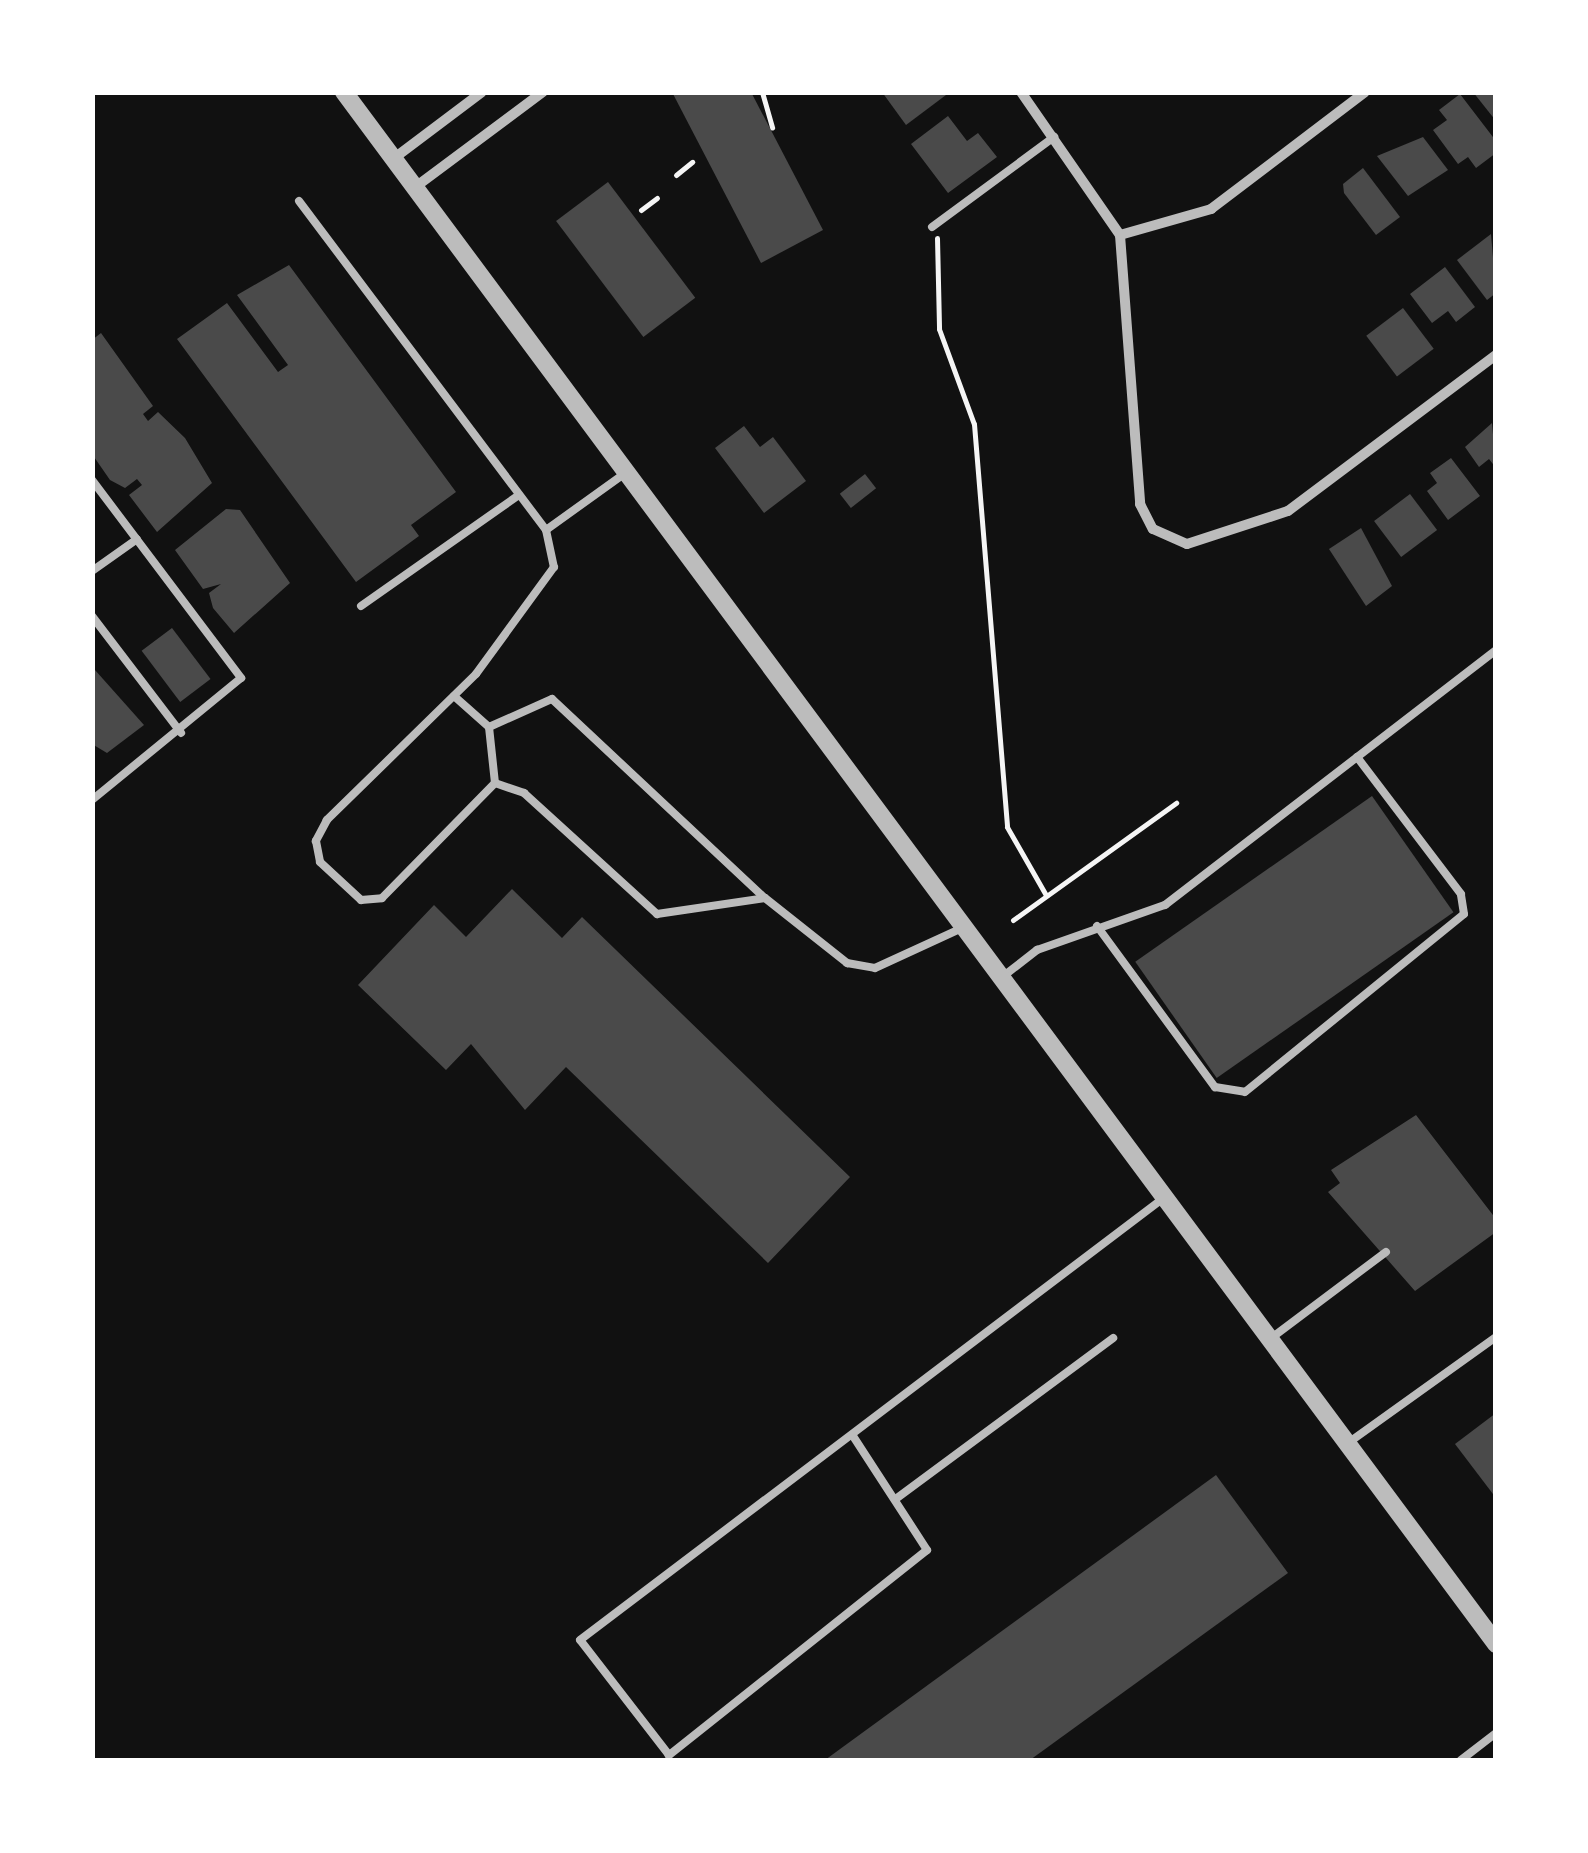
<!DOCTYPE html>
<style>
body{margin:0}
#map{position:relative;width:1588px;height:1853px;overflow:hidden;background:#111;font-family:Mulish,sans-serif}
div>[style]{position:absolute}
.building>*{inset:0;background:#4a4a4a;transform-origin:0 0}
.path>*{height:5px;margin:-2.5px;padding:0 2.5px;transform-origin:2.5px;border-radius:2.5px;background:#f5f5f5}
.service>*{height:8px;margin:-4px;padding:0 4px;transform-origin:4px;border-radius:4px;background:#bcbcbc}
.minor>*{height:10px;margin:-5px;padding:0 5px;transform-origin:5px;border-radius:5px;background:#bcbcbc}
.tertiary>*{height:18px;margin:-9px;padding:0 9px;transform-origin:9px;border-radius:9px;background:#bcbcbc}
span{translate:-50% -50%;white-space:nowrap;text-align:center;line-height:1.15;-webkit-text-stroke:8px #fff;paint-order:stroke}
.frame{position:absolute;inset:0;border:95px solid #fff;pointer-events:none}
</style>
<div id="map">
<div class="building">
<div style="clip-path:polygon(672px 92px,751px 92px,823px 230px,761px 263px)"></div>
<div style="clip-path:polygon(882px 92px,950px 92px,906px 125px)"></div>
<div style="clip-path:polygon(1473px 92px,1496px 92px,1496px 121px)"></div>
<div style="clip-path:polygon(1460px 94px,1496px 141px,1496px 153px,1476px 168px,1468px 157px,1458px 164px,1433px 130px,1447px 120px,1439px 110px)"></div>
<div style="clip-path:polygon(948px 116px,967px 141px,978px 133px,997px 157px,948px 193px,911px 144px)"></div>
<div style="clip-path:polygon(1423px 137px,1448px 170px,1408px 196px,1377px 156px)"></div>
<div style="clip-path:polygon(1363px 168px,1400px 217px,1376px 235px,1344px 193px,1343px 184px)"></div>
<div style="left:608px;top:182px;width:145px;height:65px;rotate:53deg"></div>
<div style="clip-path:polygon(1491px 234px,1496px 293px,1487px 300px,1457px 260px)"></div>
<div style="clip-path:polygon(289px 265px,456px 492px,411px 525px,419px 536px,356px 582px,177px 339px,227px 303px,278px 372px,288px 365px,237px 295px)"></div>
<div style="clip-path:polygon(1445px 267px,1475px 307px,1456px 322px,1448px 311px,1432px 323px,1410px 294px)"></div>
<div style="left:1403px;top:308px;width:51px;height:46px;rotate:53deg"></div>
<div style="clip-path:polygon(101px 333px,153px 406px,143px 414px,148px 421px,158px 412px,185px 438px,212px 483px,157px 532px,129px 495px,142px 485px,137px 479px,125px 488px,110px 480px,92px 454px,92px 340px)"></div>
<div style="clip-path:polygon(1492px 423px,1496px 468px,1489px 459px,1479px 467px,1465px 447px)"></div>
<div style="clip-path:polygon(744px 426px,760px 447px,773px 437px,806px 481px,764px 513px,715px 448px)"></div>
<div style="clip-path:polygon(1451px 458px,1480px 496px,1448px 520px,1427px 491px,1437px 483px,1430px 473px)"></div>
<div style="left:865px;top:474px;width:18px;height:32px;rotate:52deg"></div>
<div style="left:1410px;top:494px;width:45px;height:45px;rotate:53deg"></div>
<div style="clip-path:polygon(226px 509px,240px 510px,290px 583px,234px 633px,213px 608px,209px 593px,221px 584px,203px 589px,175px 550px)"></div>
<div style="clip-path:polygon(1361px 528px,1392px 586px,1366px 606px,1329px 549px)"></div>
<div style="left:172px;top:628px;width:64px;height:38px;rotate:53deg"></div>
<div style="clip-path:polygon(95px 670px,144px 725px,107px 753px,92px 744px)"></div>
<div style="left:1372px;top:796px;width:142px;height:289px;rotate:55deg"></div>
<div style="clip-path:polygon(512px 889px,562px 938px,582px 917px,850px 1177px,768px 1263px,566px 1067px,525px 1110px,471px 1044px,446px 1070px,358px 985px,434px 905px,466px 937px)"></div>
<div style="clip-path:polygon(1416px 1115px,1496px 1219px,1496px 1232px,1415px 1291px,1328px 1192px,1340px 1183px,1331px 1170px)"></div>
<div style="clip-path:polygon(1496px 1413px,1496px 1498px,1455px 1444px)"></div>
<div style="clip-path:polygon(1216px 1475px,1288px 1573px,1030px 1760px,825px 1760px)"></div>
</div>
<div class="path">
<div style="left:762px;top:92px;width:37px;rotate:74deg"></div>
<div style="left:676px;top:175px;width:21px;rotate:-39deg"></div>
<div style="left:641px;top:210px;width:20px;rotate:-37deg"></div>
<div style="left:937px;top:238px;width:91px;rotate:88.7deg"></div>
<div style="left:939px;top:329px;width:101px;rotate:69.8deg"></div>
<div style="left:974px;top:424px;width:404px;rotate:85.3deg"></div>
<div style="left:1007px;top:827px;width:78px;rotate:60.2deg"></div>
<div style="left:1013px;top:920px;width:201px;rotate:-35.7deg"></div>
</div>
<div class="service">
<div style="left:299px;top:201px;width:411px;rotate:53.1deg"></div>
<div style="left:546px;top:530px;width:38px;rotate:78deg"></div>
<div style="left:554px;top:567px;width:132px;rotate:126.1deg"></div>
<div style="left:476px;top:674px;width:209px;rotate:135.6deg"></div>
<div style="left:327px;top:820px;width:24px;rotate:118deg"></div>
<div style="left:316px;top:841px;width:21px;rotate:79deg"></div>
<div style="left:320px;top:862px;width:56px;rotate:42.8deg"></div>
<div style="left:361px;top:900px;width:21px;rotate:-5deg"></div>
<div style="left:382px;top:898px;width:161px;rotate:-45.5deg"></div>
<div style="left:495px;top:783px;width:31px;rotate:19deg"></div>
<div style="left:524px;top:793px;width:180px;rotate:42.3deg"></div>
<div style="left:657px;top:914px;width:109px;rotate:-8.4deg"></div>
<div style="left:765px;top:898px;width:105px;rotate:38.4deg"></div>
<div style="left:847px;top:963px;width:28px;rotate:10deg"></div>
<div style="left:875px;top:968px;width:98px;rotate:-24.7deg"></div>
<div style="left:932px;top:227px;width:152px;rotate:-36.4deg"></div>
<div style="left:92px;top:480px;width:248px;rotate:53deg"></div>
<div style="left:241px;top:678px;width:193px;rotate:140.7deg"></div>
<div style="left:546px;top:530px;width:96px;rotate:-35.7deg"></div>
<div style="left:92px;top:571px;width:55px;rotate:-35.4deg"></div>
<div style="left:361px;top:606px;width:193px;rotate:-35.1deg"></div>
<div style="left:92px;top:616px;width:147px;rotate:52.7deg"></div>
<div style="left:454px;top:696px;width:47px;rotate:41.5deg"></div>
<div style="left:489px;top:727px;width:69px;rotate:-24deg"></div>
<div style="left:552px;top:699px;width:291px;rotate:43.1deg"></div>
<div style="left:489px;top:727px;width:56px;rotate:83.9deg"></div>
<div style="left:1097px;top:926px;width:200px;rotate:53.8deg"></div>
<div style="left:1215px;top:1087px;width:30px;rotate:9deg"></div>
<div style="left:1245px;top:1092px;width:282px;rotate:-39.1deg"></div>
<div style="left:1464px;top:914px;width:20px;rotate:-99deg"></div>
<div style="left:1461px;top:894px;width:172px;rotate:-127.2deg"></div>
<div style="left:1001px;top:978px;width:46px;rotate:-37.9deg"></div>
<div style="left:1037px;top:950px;width:136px;rotate:-19.4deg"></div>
<div style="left:1165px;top:905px;width:418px;rotate:-37.6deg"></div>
<div style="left:1270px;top:1339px;width:145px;rotate:-36.9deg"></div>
<div style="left:853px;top:1436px;width:136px;rotate:57deg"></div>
<div style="left:927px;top:1550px;width:330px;rotate:141.5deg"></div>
<div style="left:669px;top:1755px;width:145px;rotate:-127.7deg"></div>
<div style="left:580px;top:1640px;width:734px;rotate:-37.14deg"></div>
<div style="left:1348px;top:1443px;width:182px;rotate:-35.6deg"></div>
<div style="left:897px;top:1498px;width:269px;rotate:-36.5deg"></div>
<div style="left:1461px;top:1760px;width:44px;rotate:-37.6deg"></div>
</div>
<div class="minor">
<div style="left:1021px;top:92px;width:174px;rotate:55.3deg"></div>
<div style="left:1120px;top:235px;width:270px;rotate:85.7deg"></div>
<div style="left:1140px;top:504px;width:28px;rotate:63deg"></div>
<div style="left:1153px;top:529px;width:37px;rotate:24deg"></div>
<div style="left:1187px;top:544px;width:106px;rotate:-18.1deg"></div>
<div style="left:1288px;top:511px;width:260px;rotate:-36.9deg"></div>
<div style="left:393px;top:159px;width:111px;rotate:-37deg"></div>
<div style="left:414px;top:188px;width:161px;rotate:-36.7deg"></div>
<div style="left:1120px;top:235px;width:95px;rotate:-15.9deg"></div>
<div style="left:1211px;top:209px;width:193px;rotate:-37.2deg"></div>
</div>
<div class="tertiary">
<div style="left:344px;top:92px;width:1933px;rotate:53.41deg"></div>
</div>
<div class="frame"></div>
</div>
